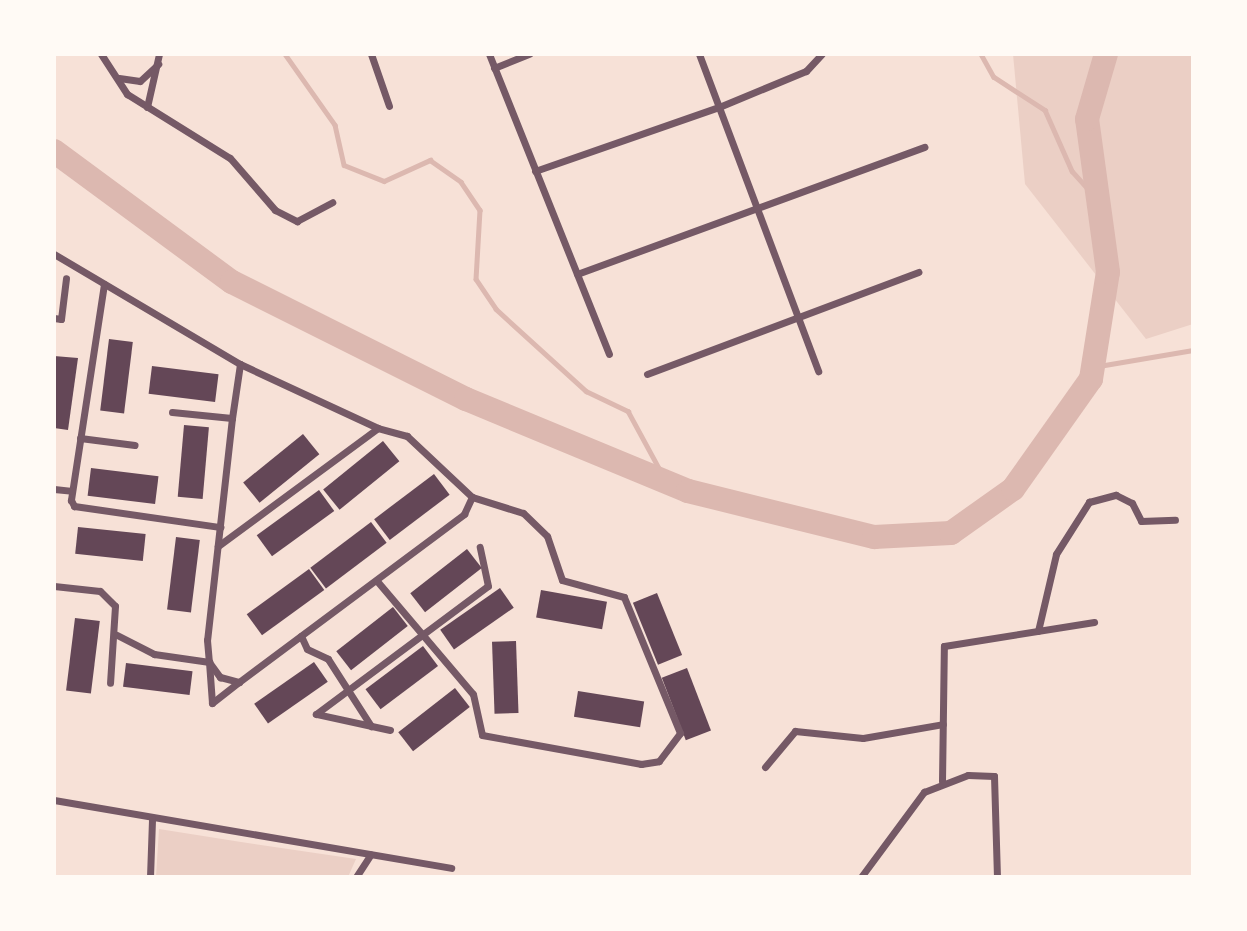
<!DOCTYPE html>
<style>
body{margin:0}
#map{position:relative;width:1247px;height:931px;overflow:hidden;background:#f7e1d7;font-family:"Golos Text",sans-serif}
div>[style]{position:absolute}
.green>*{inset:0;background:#ebcfc5}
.stream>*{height:4.5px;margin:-2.25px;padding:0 2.25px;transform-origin:2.25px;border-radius:2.25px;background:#dcb8b0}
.river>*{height:24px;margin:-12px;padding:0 12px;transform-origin:12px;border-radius:12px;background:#dcb8b0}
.building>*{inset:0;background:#644757;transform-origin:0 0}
.minor>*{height:7px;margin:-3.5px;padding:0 3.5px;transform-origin:3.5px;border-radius:3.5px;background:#755966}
span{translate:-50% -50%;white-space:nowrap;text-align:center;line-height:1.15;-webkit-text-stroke:7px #fffaf5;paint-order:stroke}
.frame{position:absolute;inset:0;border:56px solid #fffaf5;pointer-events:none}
</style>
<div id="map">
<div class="green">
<div style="clip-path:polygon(1013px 54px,1193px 54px,1193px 324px,1146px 339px,1025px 184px)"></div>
<div style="clip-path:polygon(159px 829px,241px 842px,356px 859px,348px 877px,156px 877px)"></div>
</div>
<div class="stream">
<div style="left:285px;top:54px;width:87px;rotate:54.8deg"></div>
<div style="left:335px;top:125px;width:41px;rotate:77.3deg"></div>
<div style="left:344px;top:165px;width:43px;rotate:21.8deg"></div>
<div style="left:384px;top:181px;width:51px;rotate:-24.5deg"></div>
<div style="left:430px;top:160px;width:38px;rotate:35deg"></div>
<div style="left:461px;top:182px;width:34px;rotate:56deg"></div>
<div style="left:480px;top:210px;width:69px;rotate:93.3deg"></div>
<div style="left:476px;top:279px;width:36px;rotate:56deg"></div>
<div style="left:496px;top:309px;width:122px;rotate:42.3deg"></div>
<div style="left:586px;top:391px;width:47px;rotate:25.5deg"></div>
<div style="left:628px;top:411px;width:80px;rotate:61.5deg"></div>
<div style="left:981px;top:54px;width:26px;rotate:61deg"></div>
<div style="left:994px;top:77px;width:61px;rotate:32.9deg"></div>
<div style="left:1045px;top:110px;width:67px;rotate:66.1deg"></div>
<div style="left:1072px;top:171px;width:39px;rotate:48deg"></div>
<div style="left:1093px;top:367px;width:101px;rotate:-9.6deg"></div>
</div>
<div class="river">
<div style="left:54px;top:151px;width:221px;rotate:36.4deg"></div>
<div style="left:232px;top:282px;width:262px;rotate:26.6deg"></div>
<div style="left:466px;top:399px;width:240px;rotate:22.5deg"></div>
<div style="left:688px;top:491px;width:192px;rotate:13.9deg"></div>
<div style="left:874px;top:537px;width:77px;rotate:-3deg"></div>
<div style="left:951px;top:533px;width:76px;rotate:-35.4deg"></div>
<div style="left:1013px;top:489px;width:135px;rotate:-54.7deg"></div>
<div style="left:1091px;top:379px;width:108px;rotate:-81deg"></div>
<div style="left:1108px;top:272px;width:154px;rotate:-97.8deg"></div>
<div style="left:1087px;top:119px;width:68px;rotate:-73.7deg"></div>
</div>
<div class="building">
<div style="left:109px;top:339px;width:24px;height:72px;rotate:7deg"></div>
<div style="clip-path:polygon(54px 356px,78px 358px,68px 430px,54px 428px)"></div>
<div style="left:152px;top:366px;width:67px;height:28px;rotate:7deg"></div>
<div style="left:184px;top:425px;width:25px;height:72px;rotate:5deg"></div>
<div style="left:303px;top:434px;width:26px;height:77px;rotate:51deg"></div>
<div style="left:383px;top:441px;width:26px;height:77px;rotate:51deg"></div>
<div style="left:91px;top:468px;width:68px;height:28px;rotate:7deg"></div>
<div style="left:434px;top:474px;width:26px;height:75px;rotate:53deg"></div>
<div style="left:319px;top:490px;width:26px;height:77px;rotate:54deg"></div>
<div style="left:371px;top:522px;width:26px;height:76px;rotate:53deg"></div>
<div style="left:78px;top:527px;width:68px;height:27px;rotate:6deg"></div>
<div style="left:176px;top:537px;width:24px;height:73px;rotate:7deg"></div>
<div style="left:467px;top:549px;width:24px;height:72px;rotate:52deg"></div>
<div style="left:309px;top:569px;width:26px;height:77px;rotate:54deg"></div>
<div style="left:500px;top:588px;width:24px;height:73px;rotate:55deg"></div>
<div style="left:541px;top:590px;width:67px;height:28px;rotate:10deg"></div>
<div style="left:657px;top:593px;width:67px;height:26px;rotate:68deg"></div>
<div style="left:393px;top:607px;width:24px;height:72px;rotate:52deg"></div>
<div style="left:75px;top:618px;width:25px;height:73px;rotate:7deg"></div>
<div style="left:516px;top:641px;width:72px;height:24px;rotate:88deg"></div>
<div style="left:423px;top:646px;width:25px;height:72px;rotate:53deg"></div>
<div style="left:314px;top:662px;width:24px;height:73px;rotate:55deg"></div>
<div style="left:126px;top:663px;width:67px;height:24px;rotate:7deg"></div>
<div style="left:687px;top:668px;width:67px;height:27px;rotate:69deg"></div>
<div style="left:455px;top:688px;width:24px;height:72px;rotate:52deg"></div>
<div style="left:578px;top:691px;width:67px;height:26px;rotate:9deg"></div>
</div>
<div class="minor">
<div style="left:101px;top:54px;width:48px;rotate:57deg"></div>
<div style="left:127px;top:94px;width:121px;rotate:31.9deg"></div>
<div style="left:230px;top:158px;width:69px;rotate:49.1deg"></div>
<div style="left:275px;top:210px;width:25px;rotate:27deg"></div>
<div style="left:297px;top:221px;width:40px;rotate:-28deg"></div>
<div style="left:371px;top:54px;width:55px;rotate:70.9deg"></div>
<div style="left:489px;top:54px;width:323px;rotate:68.2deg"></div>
<div style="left:699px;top:54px;width:339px;rotate:69.4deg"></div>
<div style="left:494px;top:68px;width:38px;rotate:-22deg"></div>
<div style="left:119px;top:78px;width:21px;rotate:8deg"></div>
<div style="left:140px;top:81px;width:25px;rotate:-43deg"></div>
<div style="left:147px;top:107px;width:54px;rotate:-77.2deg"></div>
<div style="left:535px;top:171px;width:195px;rotate:-19.2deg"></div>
<div style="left:719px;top:107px;width:94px;rotate:-22.5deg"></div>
<div style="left:806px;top:71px;width:23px;rotate:-47deg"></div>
<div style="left:54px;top:254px;width:216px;rotate:30.6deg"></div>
<div style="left:240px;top:364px;width:55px;rotate:98.4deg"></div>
<div style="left:232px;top:418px;width:223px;rotate:96.4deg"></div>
<div style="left:207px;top:640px;width:22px;rotate:85deg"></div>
<div style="left:209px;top:662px;width:19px;rotate:54deg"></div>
<div style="left:220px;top:677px;width:20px;rotate:15deg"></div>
<div style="left:239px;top:682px;width:281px;rotate:-36.7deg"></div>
<div style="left:464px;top:514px;width:19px;rotate:-65deg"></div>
<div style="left:472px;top:497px;width:89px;rotate:-136.8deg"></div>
<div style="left:407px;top:436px;width:30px;rotate:-165deg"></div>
<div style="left:378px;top:428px;width:199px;rotate:143.6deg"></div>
<div style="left:577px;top:274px;width:370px;rotate:-20.1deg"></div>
<div style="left:104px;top:284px;width:219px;rotate:98.7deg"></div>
<div style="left:71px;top:500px;width:7px;rotate:63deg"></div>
<div style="left:74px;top:506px;width:148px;rotate:8.2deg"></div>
<div style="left:54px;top:318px;width:7px;rotate:8deg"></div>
<div style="left:61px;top:319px;width:41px;rotate:-83deg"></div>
<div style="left:240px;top:364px;width:152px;rotate:24.9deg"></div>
<div style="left:647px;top:374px;width:290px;rotate:-20.6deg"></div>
<div style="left:172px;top:412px;width:60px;rotate:5.7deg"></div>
<div style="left:80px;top:438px;width:55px;rotate:7.3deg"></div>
<div style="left:54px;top:489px;width:18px;rotate:6deg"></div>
<div style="left:377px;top:581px;width:148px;rotate:49.7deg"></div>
<div style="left:473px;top:694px;width:42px;rotate:77.6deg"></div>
<div style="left:482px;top:735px;width:162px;rotate:10.3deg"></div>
<div style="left:641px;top:764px;width:18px;rotate:-9deg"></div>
<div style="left:659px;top:761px;width:35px;rotate:-53deg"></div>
<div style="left:680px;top:733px;width:147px;rotate:-112.4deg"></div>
<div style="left:624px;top:597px;width:64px;rotate:-164.7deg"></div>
<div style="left:562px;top:580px;width:46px;rotate:-108.8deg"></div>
<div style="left:547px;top:536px;width:33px;rotate:-136deg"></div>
<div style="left:523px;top:513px;width:53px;rotate:-162.6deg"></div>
<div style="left:54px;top:586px;width:46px;rotate:6.2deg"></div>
<div style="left:100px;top:591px;width:21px;rotate:45deg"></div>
<div style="left:115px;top:606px;width:77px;rotate:93.7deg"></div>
<div style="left:1038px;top:631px;width:79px;rotate:-76.8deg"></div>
<div style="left:1056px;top:554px;width:62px;rotate:-57.6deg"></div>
<div style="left:1089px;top:502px;width:28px;rotate:-15deg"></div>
<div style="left:1116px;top:495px;width:18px;rotate:27deg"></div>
<div style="left:1132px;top:503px;width:20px;rotate:63deg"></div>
<div style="left:1141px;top:521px;width:34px;rotate:-2deg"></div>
<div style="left:117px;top:635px;width:42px;rotate:27.2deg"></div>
<div style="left:154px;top:654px;width:56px;rotate:8.3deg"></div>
<div style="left:209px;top:662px;width:41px;rotate:85.8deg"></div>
<div style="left:212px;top:703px;width:34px;rotate:-38deg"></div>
<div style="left:301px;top:636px;width:14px;rotate:65deg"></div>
<div style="left:307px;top:649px;width:23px;rotate:25deg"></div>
<div style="left:328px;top:659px;width:80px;rotate:57.3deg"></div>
<div style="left:390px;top:730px;width:76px;rotate:-167.8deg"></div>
<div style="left:316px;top:714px;width:214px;rotate:-36.7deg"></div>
<div style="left:488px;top:586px;width:40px;rotate:-102deg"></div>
<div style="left:765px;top:767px;width:47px;rotate:-50.2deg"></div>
<div style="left:795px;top:731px;width:68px;rotate:5.9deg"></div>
<div style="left:863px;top:738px;width:81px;rotate:-9.9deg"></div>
<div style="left:942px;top:781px;width:135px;rotate:-89.2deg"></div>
<div style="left:944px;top:646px;width:152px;rotate:-9.1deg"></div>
<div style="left:54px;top:800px;width:403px;rotate:9.7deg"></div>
<div style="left:150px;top:877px;width:58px;rotate:-88deg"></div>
<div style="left:356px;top:877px;width:27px;rotate:-57deg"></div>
<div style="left:861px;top:877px;width:106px;rotate:-53.5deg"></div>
<div style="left:924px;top:792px;width:47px;rotate:-21.1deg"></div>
<div style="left:968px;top:775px;width:26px;rotate:2deg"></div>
<div style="left:994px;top:776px;width:101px;rotate:88.3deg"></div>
</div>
<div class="frame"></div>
</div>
